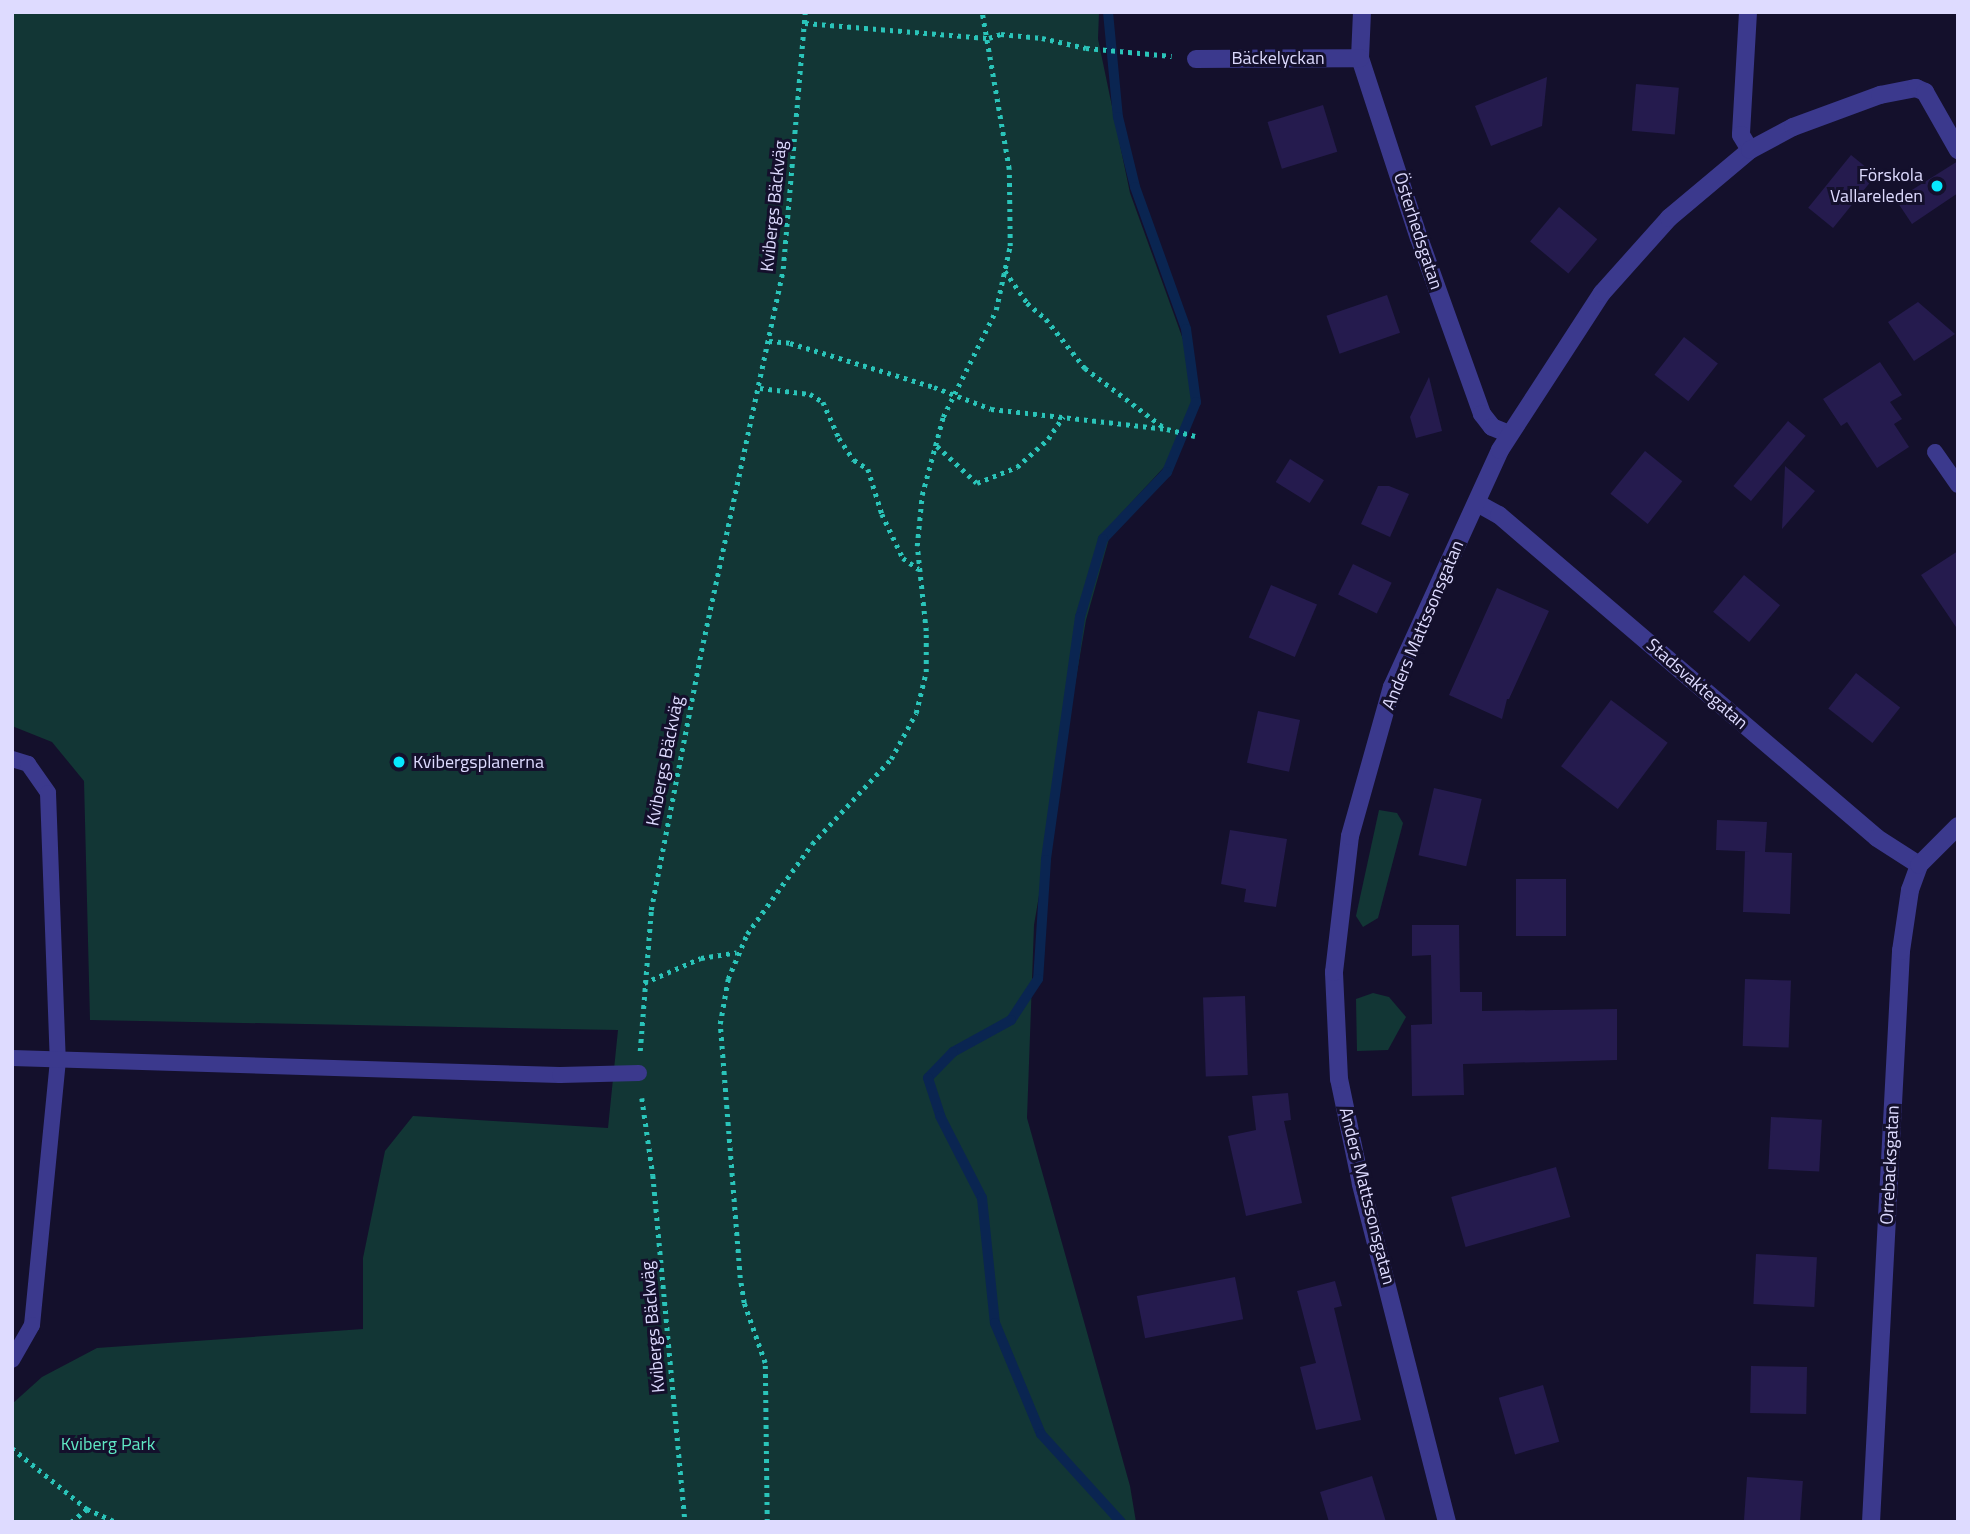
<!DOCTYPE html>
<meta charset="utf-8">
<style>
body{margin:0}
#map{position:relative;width:1970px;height:1534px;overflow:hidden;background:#14102c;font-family:"Titillium Web",sans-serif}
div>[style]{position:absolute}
.green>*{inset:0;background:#123635}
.stream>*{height:10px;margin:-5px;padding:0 5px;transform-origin:5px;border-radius:5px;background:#0a2551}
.building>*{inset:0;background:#251b4e;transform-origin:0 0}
.path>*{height:4.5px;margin-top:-2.25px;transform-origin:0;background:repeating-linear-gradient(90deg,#2ac4b9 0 3.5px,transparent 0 8.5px)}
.lane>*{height:16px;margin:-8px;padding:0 8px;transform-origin:8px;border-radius:8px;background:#3b398d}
.street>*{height:18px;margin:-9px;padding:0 9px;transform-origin:9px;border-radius:9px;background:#3b398d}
.dots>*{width:19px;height:19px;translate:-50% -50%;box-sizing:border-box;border:4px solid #14102c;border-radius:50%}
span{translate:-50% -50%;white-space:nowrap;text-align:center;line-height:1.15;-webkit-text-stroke:6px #14102c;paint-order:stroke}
.street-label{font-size:18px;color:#dedbff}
.poi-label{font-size:18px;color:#dedbff}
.right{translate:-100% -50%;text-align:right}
.left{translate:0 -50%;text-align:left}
.park-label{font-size:18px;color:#5fe7c3}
.frame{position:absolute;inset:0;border:14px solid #dedbff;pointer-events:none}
</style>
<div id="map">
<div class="green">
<div style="clip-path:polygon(12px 12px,1099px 12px,1098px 39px,1130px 193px,1189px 356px,1193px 398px,1167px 464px,1114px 521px,1086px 620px,1034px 925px,1027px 1118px,1130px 1486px,1136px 1522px,12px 1522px,12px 1404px,42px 1377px,97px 1348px,363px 1329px,363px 1258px,385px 1151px,413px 1116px,608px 1128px,618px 1030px,90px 1020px,84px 781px,52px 742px,12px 726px)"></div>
<div style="clip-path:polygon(1379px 810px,1397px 813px,1403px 823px,1378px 918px,1363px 927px,1356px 916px)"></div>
<div style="clip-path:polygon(1373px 993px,1389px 997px,1406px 1017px,1388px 1050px,1357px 1051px,1356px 999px)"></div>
</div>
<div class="stream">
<div style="left:1108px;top:12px;width:105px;rotate:84.6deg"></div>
<div style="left:1118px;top:117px;width:72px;rotate:76.3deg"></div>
<div style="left:1135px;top:187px;width:151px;rotate:70.2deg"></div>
<div style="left:1186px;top:329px;width:74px;rotate:82.2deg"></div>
<div style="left:1196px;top:402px;width:76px;rotate:112.5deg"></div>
<div style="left:1167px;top:472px;width:93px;rotate:133.7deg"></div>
<div style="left:1103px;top:539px;width:81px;rotate:106.4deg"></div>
<div style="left:1080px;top:617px;width:245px;rotate:98deg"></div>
<div style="left:1046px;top:860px;width:119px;rotate:93.8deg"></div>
<div style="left:1038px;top:979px;width:49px;rotate:123.4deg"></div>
<div style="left:1011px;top:1020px;width:66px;rotate:151.1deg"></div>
<div style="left:953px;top:1052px;width:36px;rotate:134deg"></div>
<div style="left:928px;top:1078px;width:40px;rotate:72deg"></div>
<div style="left:940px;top:1116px;width:92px;rotate:62.9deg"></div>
<div style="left:982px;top:1198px;width:126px;rotate:84.1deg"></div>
<div style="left:995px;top:1323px;width:120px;rotate:67.5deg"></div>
<div style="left:1041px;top:1434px;width:119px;rotate:47.7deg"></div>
</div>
<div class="building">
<div style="clip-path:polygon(1547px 77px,1542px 126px,1491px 146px,1475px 106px)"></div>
<div style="left:1636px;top:84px;width:43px;height:47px;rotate:5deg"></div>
<div style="left:1323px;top:105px;width:49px;height:58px;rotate:73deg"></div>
<div style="left:1851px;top:155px;width:32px;height:68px;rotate:39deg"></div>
<div style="clip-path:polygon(1958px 161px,1958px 193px,1912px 224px,1896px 200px)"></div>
<div style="left:1559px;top:207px;width:50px;height:45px;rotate:40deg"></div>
<div style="left:1387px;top:295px;width:40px;height:64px;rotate:71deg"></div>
<div style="clip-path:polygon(1918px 302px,1955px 334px,1914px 361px,1888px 322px)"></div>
<div style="left:1684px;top:337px;width:43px;height:48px;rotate:38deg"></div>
<div style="clip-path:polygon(1880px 362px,1902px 395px,1890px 402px,1902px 419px,1894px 424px,1909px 447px,1877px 468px,1847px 422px,1841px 426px,1823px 399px)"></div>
<div style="clip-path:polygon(1429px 377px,1442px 431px,1416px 438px,1410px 417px)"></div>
<div style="left:1788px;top:421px;width:23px;height:85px;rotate:40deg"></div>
<div style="left:1645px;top:451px;width:48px;height:55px;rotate:39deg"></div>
<div style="left:1290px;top:459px;width:40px;height:27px;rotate:32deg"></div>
<div style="clip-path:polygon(1785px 466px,1815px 491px,1782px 529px)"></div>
<div style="clip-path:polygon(1378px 486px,1389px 486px,1409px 494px,1390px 537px,1361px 524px)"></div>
<div style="clip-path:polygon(1958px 551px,1958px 630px,1921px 575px)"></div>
<div style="left:1353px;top:564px;width:43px;height:34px;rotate:26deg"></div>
<div style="left:1744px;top:575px;width:47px;height:48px;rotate:40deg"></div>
<div style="left:1271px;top:585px;width:50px;height:57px;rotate:23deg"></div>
<div style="clip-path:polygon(1497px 588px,1549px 611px,1509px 699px,1507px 699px,1502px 719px,1449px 695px)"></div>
<div style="left:1856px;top:673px;width:56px;height:45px;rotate:38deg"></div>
<div style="left:1611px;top:700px;width:71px;height:83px;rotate:37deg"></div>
<div style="left:1258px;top:711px;width:43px;height:53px;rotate:12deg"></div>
<div style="left:1434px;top:788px;width:49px;height:69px;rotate:13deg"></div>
<div style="clip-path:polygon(1717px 820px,1767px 822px,1765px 852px,1792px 853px,1790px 914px,1743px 912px,1745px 851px,1761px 852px,1716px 850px)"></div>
<div style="clip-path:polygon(1230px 830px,1287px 839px,1276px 907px,1244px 902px,1246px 889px,1221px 884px)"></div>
<div style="left:1566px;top:879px;width:57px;height:50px;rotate:90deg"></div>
<div style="clip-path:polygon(1412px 925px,1459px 925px,1460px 992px,1482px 992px,1482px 1011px,1617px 1009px,1617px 1060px,1463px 1064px,1464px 1095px,1412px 1096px,1411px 1025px,1432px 1024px,1431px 955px,1412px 956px)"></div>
<div style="left:1745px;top:979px;width:46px;height:67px;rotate:2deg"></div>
<div style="left:1245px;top:996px;width:79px;height:42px;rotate:88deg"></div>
<div style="clip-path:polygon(1288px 1093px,1291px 1120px,1284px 1121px,1302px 1203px,1246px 1216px,1228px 1136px,1256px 1130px,1252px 1096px)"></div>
<div style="left:1771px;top:1117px;width:51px;height:52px;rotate:3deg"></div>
<div style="left:1556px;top:1167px;width:52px;height:109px;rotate:74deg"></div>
<div style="left:1756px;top:1254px;width:61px;height:50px;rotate:3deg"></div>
<div style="left:1235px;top:1277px;width:43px;height:100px;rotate:79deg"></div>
<div style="clip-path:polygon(1335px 1281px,1342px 1306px,1334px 1308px,1361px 1420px,1316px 1430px,1300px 1367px,1316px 1363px,1297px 1291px)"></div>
<div style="left:1751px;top:1366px;width:56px;height:47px;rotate:1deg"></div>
<div style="left:1543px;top:1385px;width:59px;height:46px;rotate:74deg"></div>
<div style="clip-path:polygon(1372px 1476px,1386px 1522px,1329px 1522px,1320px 1492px)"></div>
<div style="left:1747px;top:1477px;width:56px;height:45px;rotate:4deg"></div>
</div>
<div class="path">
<div style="left:805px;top:23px;width:185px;rotate:4.7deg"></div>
<div style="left:989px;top:38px;width:13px;rotate:-18deg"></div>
<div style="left:1001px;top:34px;width:41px;rotate:5.6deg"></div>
<div style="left:1042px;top:38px;width:45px;rotate:12.8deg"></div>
<div style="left:1086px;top:48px;width:86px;rotate:5.3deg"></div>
<div style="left:1005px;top:271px;width:39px;rotate:55deg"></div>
<div style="left:1027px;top:303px;width:25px;rotate:40deg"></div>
<div style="left:1046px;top:319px;width:63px;rotate:51.5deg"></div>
<div style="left:1085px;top:368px;width:98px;rotate:37.1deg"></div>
<div style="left:769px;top:341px;width:21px;rotate:5deg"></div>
<div style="left:790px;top:343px;width:151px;rotate:17deg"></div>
<div style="left:934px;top:387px;width:61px;rotate:21.1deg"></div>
<div style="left:991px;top:409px;width:177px;rotate:6.5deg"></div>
<div style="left:1167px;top:429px;width:29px;rotate:14deg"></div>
<div style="left:760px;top:388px;width:50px;rotate:6.8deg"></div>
<div style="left:810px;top:394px;width:15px;rotate:32deg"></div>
<div style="left:823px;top:402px;width:39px;rotate:66deg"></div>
<div style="left:839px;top:438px;width:27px;rotate:56deg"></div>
<div style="left:854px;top:460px;width:17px;rotate:33deg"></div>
<div style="left:868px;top:469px;width:47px;rotate:72.7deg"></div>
<div style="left:882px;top:514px;width:49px;rotate:64.5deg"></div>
<div style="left:903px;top:558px;width:19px;rotate:35deg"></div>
<div style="left:937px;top:446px;width:54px;rotate:42.8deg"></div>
<div style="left:977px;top:483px;width:43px;rotate:-21.8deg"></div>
<div style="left:1017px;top:467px;width:42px;rotate:-42.1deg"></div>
<div style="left:1048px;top:439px;width:27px;rotate:-56deg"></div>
<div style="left:644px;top:983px;width:62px;rotate:-23.7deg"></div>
<div style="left:701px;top:958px;width:36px;rotate:-9deg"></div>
<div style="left:640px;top:1051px;width:141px;rotate:-85.5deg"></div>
<div style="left:651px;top:910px;width:272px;rotate:-79deg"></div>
<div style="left:703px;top:643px;width:382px;rotate:-77.9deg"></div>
<div style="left:783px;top:269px;width:258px;rotate:-85.1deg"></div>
<div style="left:642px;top:1098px;width:78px;rotate:81.9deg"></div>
<div style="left:653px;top:1175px;width:348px;rotate:84.7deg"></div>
<div style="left:12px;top:1448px;width:97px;rotate:39.1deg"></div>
<div style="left:87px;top:1509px;width:32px;rotate:24deg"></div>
<div style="left:71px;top:1522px;width:21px;rotate:-39deg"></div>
<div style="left:767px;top:1522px;width:159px;rotate:-90.7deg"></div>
<div style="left:765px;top:1363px;width:64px;rotate:-109.3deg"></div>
<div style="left:744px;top:1303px;width:25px;rotate:-99deg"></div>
<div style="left:740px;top:1278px;width:255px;rotate:-94.5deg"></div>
<div style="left:720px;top:1024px;width:46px;rotate:-79.9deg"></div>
<div style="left:728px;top:979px;width:49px;rotate:-67.1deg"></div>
<div style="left:747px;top:934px;width:111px;rotate:-54.2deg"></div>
<div style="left:812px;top:844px;width:116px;rotate:-47.1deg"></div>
<div style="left:891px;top:759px;width:52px;rotate:-61.5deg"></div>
<div style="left:916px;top:713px;width:42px;rotate:-76.3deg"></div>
<div style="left:926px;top:672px;width:41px;rotate:-90deg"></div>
<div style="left:926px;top:631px;width:85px;rotate:-96deg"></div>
<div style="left:917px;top:546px;width:51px;rotate:-84.4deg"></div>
<div style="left:922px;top:495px;width:81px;rotate:-74.9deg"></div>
<div style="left:943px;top:417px;width:119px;rotate:-63.6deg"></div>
<div style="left:996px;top:310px;width:66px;rotate:-77.7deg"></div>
<div style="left:1010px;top:246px;width:77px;rotate:-90.7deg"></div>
<div style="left:1009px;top:169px;width:159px;rotate:-99.8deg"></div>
</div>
<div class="lane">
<div style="left:1935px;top:452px;width:40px;rotate:55.1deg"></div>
<div style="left:12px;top:759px;width:17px;rotate:17deg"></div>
<div style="left:28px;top:764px;width:35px;rotate:55deg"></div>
<div style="left:48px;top:793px;width:267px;rotate:87.9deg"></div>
<div style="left:58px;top:1060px;width:266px;rotate:95.6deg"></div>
<div style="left:32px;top:1325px;width:40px;rotate:119.7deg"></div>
<div style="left:12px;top:1058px;width:548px;rotate:1.78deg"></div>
<div style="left:560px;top:1075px;width:79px;rotate:-1.5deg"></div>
</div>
<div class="street">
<div style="left:1362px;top:12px;width:46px;rotate:92.5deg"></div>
<div style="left:1360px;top:58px;width:189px;rotate:71.9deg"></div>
<div style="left:1419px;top:238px;width:187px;rotate:70.3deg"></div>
<div style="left:1482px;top:414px;width:16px;rotate:52deg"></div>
<div style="left:1492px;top:427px;width:18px;rotate:22deg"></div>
<div style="left:1748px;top:12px;width:123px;rotate:93.3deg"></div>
<div style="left:1741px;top:135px;width:17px;rotate:59deg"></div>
<div style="left:1196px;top:59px;width:164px;rotate:-0.3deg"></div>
<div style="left:1477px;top:503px;width:25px;rotate:29deg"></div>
<div style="left:1499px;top:515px;width:497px;rotate:40.5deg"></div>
<div style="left:1877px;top:838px;width:50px;rotate:32.7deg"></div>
<div style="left:1447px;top:1522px;width:349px;rotate:-104.3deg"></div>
<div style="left:1361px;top:1184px;width:107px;rotate:-101.8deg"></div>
<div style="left:1339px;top:1079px;width:107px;rotate:-92.7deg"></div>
<div style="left:1334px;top:972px;width:137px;rotate:-83.3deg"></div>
<div style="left:1350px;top:836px;width:155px;rotate:-74.3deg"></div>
<div style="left:1392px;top:687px;width:260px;rotate:-65.5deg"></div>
<div style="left:1500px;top:450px;width:187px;rotate:-57deg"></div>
<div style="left:1602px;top:293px;width:101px;rotate:-48.2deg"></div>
<div style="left:1669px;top:218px;width:106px;rotate:-40deg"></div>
<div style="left:1750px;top:150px;width:49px;rotate:-28.1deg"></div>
<div style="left:1793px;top:127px;width:93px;rotate:-20.2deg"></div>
<div style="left:1880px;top:95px;width:37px;rotate:-11deg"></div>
<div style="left:1916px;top:88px;width:10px;rotate:24deg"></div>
<div style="left:1925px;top:92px;width:67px;rotate:60.4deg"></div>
<div style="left:1871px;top:1522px;width:572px;rotate:-86.99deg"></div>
<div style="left:1901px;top:951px;width:62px;rotate:-81.6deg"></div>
<div style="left:1910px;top:890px;width:27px;rotate:-70deg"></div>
<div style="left:1919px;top:865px;width:55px;rotate:-45deg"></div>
</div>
<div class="dots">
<div style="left:1937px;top:186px;background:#07e9ff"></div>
<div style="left:399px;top:762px;background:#07e9ff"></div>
</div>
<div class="street-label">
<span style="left:1278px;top:58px">Bäckelyckan</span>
<span style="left:774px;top:206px;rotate:-84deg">Kvibergs Bäckväg</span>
<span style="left:1418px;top:231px;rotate:72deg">Österhedsgatan</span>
<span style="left:1423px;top:625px;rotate:-67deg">Anders Mattssonsgatan</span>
<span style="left:1697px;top:684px;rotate:41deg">Stadsvaktegatan</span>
<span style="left:665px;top:761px;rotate:-79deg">Kvibergs Bäckväg</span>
<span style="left:1890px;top:1165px;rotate:-87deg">Orrebacksgatan</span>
<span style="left:1367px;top:1196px;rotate:76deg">Anders Mattssonsgatan</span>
<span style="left:653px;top:1327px;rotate:-95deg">Kvibergs Bäckväg</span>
</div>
<div class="poi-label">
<span class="right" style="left:1923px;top:186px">Förskola<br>Vallareleden</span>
<span class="left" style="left:413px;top:762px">Kvibergsplanerna</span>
</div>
<div class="park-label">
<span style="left:108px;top:1444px">Kviberg Park</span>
</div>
<div class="frame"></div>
</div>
